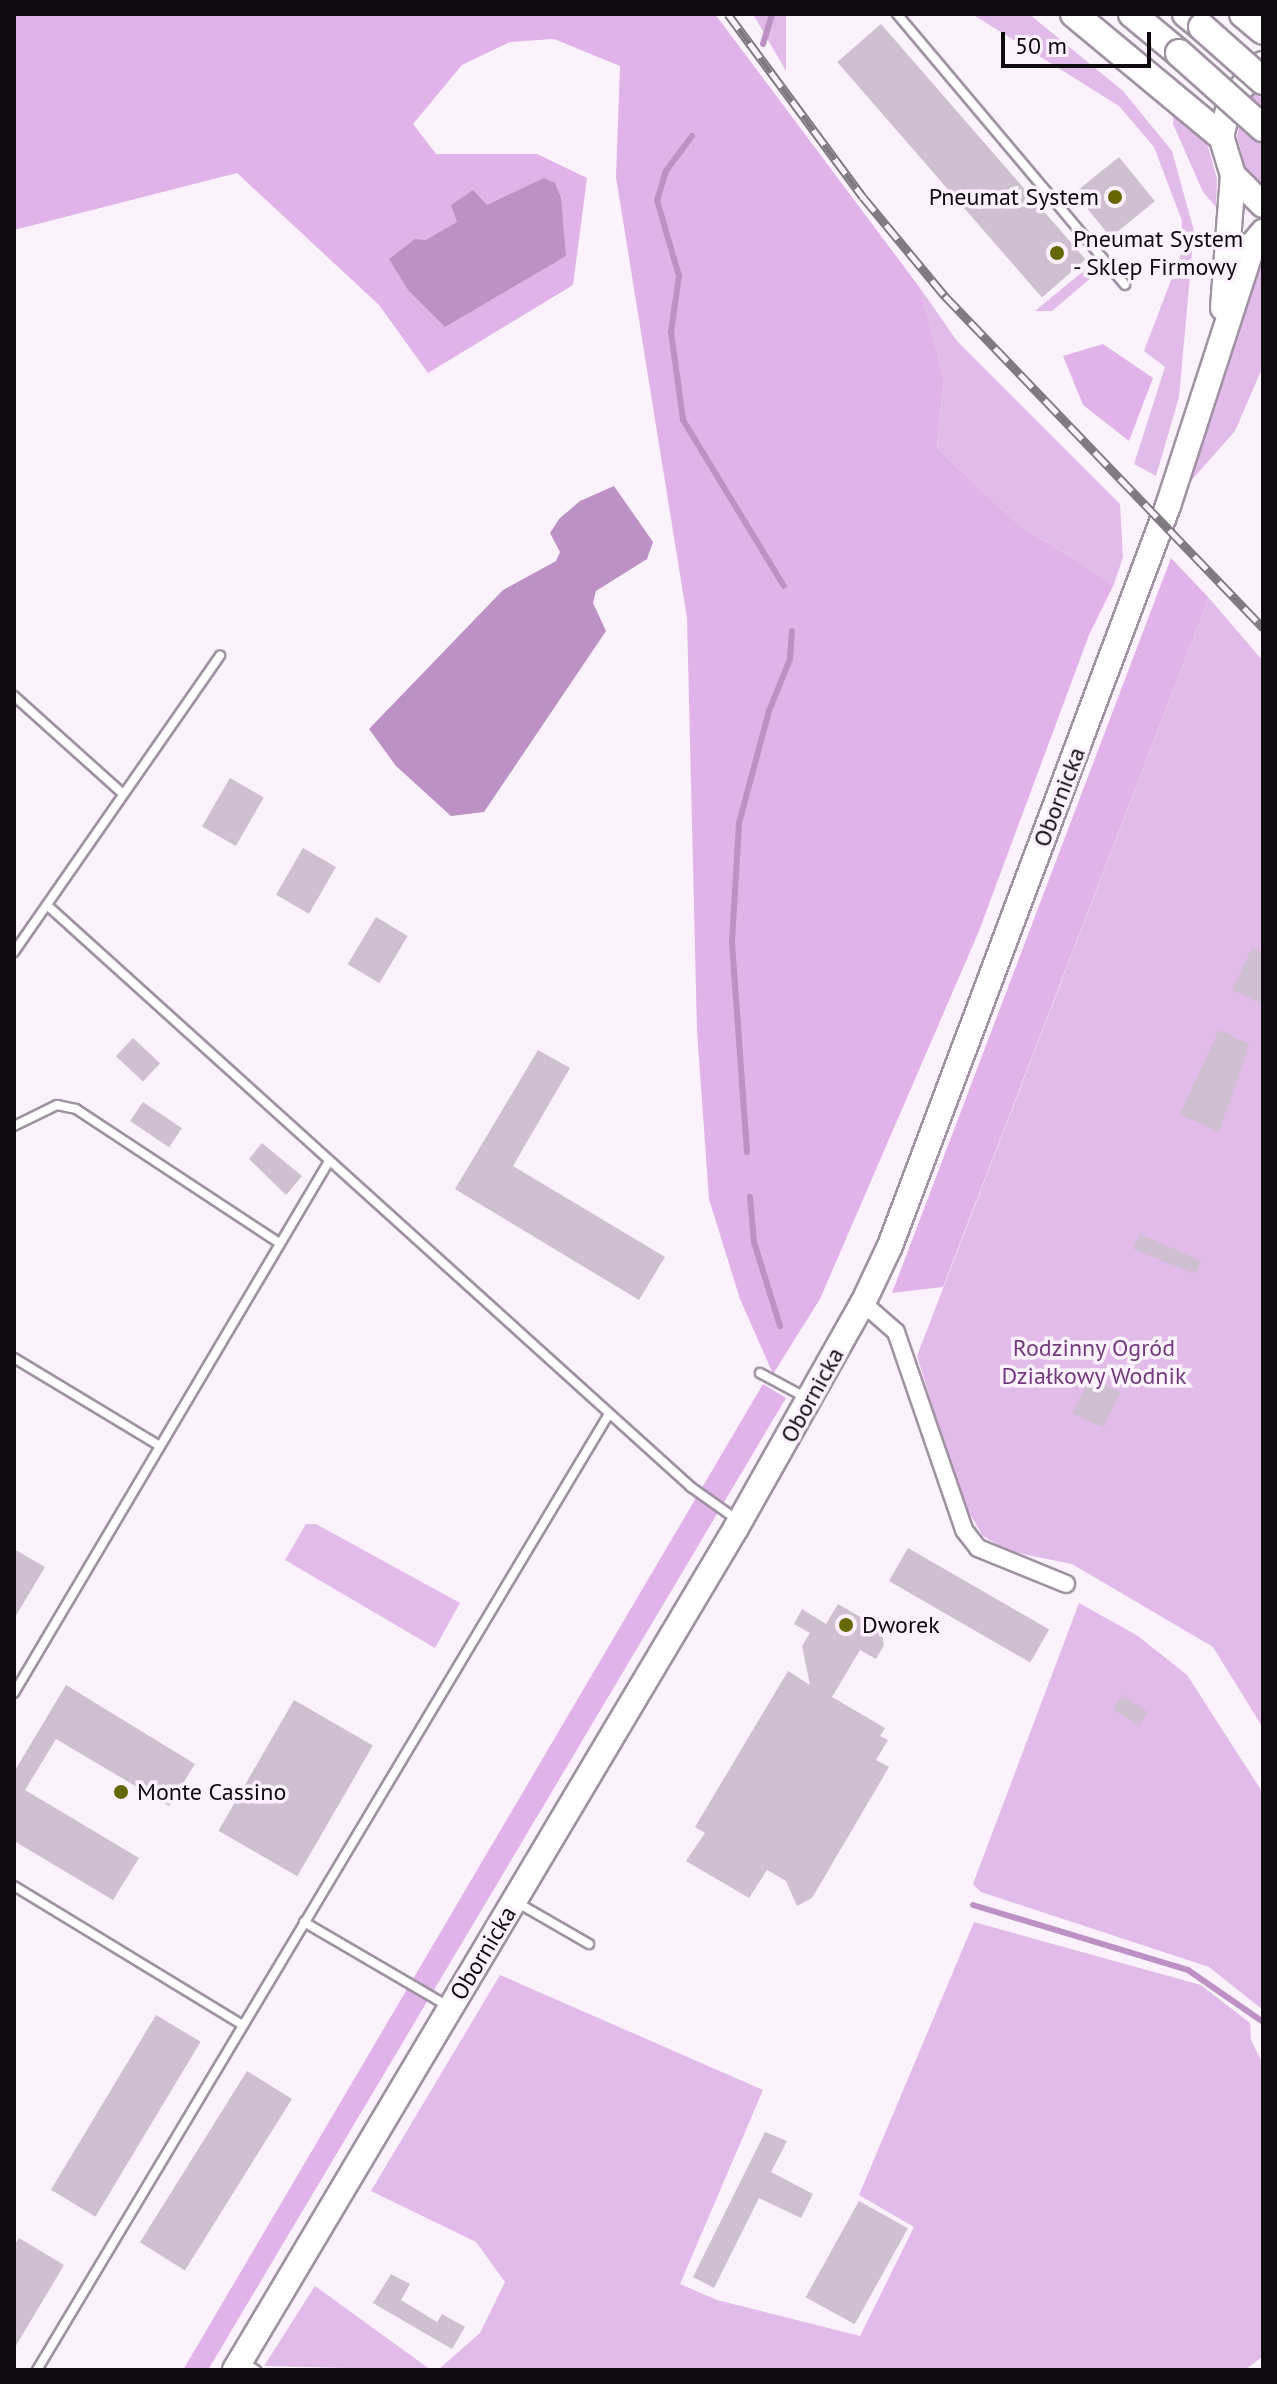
<!DOCTYPE html>
<meta charset="utf-8">
<style>
body{margin:0}
#map{position:relative;width:1277px;height:2384px;overflow:hidden;background:#fcf2fd;font-family:"PT Sans",sans-serif}
div>[style]{position:absolute}
.green>*{inset:0;background:#e1bce8}
.forest>*{inset:0;background:#e1b4e9}
.water>*{inset:0;background:#bc91c4}
.stream>*{height:6px;margin:-3px;padding:0 3px;transform-origin:3px;border-radius:3px;background:#bc91c4}
.building>*{inset:0;background:#cebfd1;transform-origin:0 0}
.roads{filter:drop-shadow(2px 0 #a092a3) drop-shadow(-2px 0 #a092a3) drop-shadow(0 2px #a092a3) drop-shadow(0 -2px #a092a3)}
.service>*{height:8px;margin:-4px;padding:0 4px;transform-origin:4px;border-radius:4px;background:#fff}
.minor>*{height:16px;margin:-8px;padding:0 8px;transform-origin:8px;border-radius:8px;background:#fff}
.secondary>*{height:24px;margin:-12px;padding:0 12px;transform-origin:12px;border-radius:12px;background:#fff}
.primary>*{height:26px;margin:-13px;padding:0 13px;transform-origin:13px;border-radius:13px;background:#fff}
.rail>*{height:9px;margin-top:-4.5px;transform-origin:0;background:repeating-linear-gradient(90deg,#fcf2fd 0 18px,#827a83 0 36px);box-sizing:border-box;border-block:2px solid #827a83}
.bridges{filter:drop-shadow(2px 0 #a092a3) drop-shadow(-2px 0 #a092a3) drop-shadow(0 2px #a092a3) drop-shadow(0 -2px #a092a3)}
.primary-bridge>*{height:26px;margin:-13px;padding:0 13px;transform-origin:13px;border-radius:13px;background:#fff}
.dots>*{width:22px;height:22px;translate:-50% -50%;box-sizing:border-box;border:4px solid #fcf2fd;border-radius:50%}
span{translate:-50% -50%;white-space:nowrap;text-align:center;line-height:1.15;-webkit-text-stroke:7px #fcf2fd;paint-order:stroke}
.poi-label{font-size:24px;color:#0f0a10}
.right{translate:-100% -50%;text-align:right}
.left{translate:0 -50%;text-align:left}
.street-label{font-size:24px;color:#0f0a10}
.park-label{font-size:24px;color:#723b7c}
.frame{position:absolute;inset:0;border:16px solid #0f0a10;pointer-events:none}
.scale{position:absolute;left:1001px;top:32px;width:150px;height:36px;box-sizing:border-box;border:4px solid #0f0a10;border-top:0;padding-left:10px;font-size:24px;line-height:28px;white-space:nowrap;color:#0f0a10;-webkit-text-stroke:6px #fcf2fd;paint-order:stroke}
</style>
<div id="map">
<div class="green">
<div style="clip-path:polygon(753px 14px,786px 14px,786px 71px)"></div>
<div style="clip-path:polygon(972px 14px,1029px 14px,1123px 91px,1172px 151px,1194px 231px,1179px 397px,1156px 476px,1134px 464px,1165px 367px,1144px 351px,1181px 254px,1182px 221px,1154px 147px,1119px 106px)"></div>
<div style="clip-path:polygon(1263px 80px,1263px 189px,1246px 170px,1237px 137px,1242px 108px)"></div>
<div style="clip-path:polygon(1174px 113px,1207px 143px,1217px 179px,1216px 207px,1203px 192px,1173px 124px)"></div>
<div style="clip-path:polygon(1256px 253px,1263px 257px,1263px 366px,1235px 431px,1189px 483px)"></div>
<div style="clip-path:polygon(1087px 268px,1092px 277px,1052px 311px,1035px 311px)"></div>
<div style="clip-path:polygon(920px 288px,957px 341px,1120px 504px,1123px 557px,1114px 584px,1019px 525px,937px 448px,944px 378px)"></div>
<div style="clip-path:polygon(1209px 598px,1263px 661px,1263px 1728px,1213px 1647px,1072px 1564px,1008px 1551px,983px 1536px,961px 1499px,917px 1356px)"></div>
<div style="clip-path:polygon(306px 1524px,316px 1524px,460px 1603px,435px 1648px,285px 1560px)"></div>
<div style="clip-path:polygon(1079px 1603px,1138px 1636px,1187px 1675px,1263px 1793px,1263px 2010px,1209px 1967px,981px 1892px,973px 1884px)"></div>
<div style="clip-path:polygon(974px 1922px,1201px 1985px,1250px 2023px,1251px 2040px,1263px 2064px,1263px 2356px,1245px 2370px,438px 2370px,480px 2333px,505px 2282px,476px 2242px,371px 2191px,500px 1975px,763px 2090px,680px 2284px,717px 2300px,860px 2336px,914px 2227px,859px 2195px)"></div>
<div style="clip-path:polygon(315px 2286px,431px 2370px,264px 2366px)"></div>
</div>
<div class="forest">
<div style="clip-path:polygon(14px 14px,715px 14px,920px 288px,944px 378px,937px 448px,1019px 525px,1114px 584px,1089px 635px,979px 931px,820px 1299px,773px 1374px,740px 1299px,709px 1199px,697px 1031px,687px 618px,616px 177px,620px 66px,554px 39px,510px 42px,462px 65px,413px 124px,436px 154px,537px 154px,587px 178px,573px 285px,428px 373px,379px 305px,237px 173px,14px 230px)"></div>
<div style="clip-path:polygon(1103px 344px,1153px 378px,1129px 441px,1083px 405px,1063px 356px)"></div>
<div style="clip-path:polygon(1171px 558px,1209px 598px,943px 1287px,892px 1293px)"></div>
<div style="clip-path:polygon(763px 1384px,786px 1398px,208px 2370px,183px 2370px)"></div>
</div>
<div class="water">
<div style="clip-path:polygon(544px 178px,555px 183px,561px 198px,566px 256px,445px 327px,408px 290px,389px 259px,415px 239px,426px 240px,457px 222px,451px 205px,473px 190px,487px 205px)"></div>
<div style="clip-path:polygon(614px 486px,653px 542px,647px 559px,596px 591px,593px 603px,606px 631px,484px 812px,451px 816px,396px 766px,369px 729px,503px 590px,556px 561px,560px 552px,550px 533px,559px 519px,580px 501px)"></div>
</div>
<div class="stream">
<div style="left:763px;top:44px;width:31px;rotate:-73deg"></div>
<div style="left:692px;top:136px;width:44px;rotate:126.6deg"></div>
<div style="left:666px;top:171px;width:30px;rotate:107deg"></div>
<div style="left:657px;top:200px;width:79px;rotate:73.9deg"></div>
<div style="left:679px;top:276px;width:57px;rotate:98.1deg"></div>
<div style="left:671px;top:332px;width:89px;rotate:82.2deg"></div>
<div style="left:683px;top:420px;width:194px;rotate:58.7deg"></div>
<div style="left:747px;top:1152px;width:212px;rotate:-94.1deg"></div>
<div style="left:732px;top:941px;width:118px;rotate:-86.6deg"></div>
<div style="left:739px;top:823px;width:116px;rotate:-75deg"></div>
<div style="left:769px;top:711px;width:56px;rotate:-68deg"></div>
<div style="left:790px;top:659px;width:28px;rotate:-86deg"></div>
<div style="left:750px;top:1197px;width:45px;rotate:84.9deg"></div>
<div style="left:754px;top:1242px;width:88px;rotate:72.8deg"></div>
<div style="left:973px;top:1905px;width:225px;rotate:16.8deg"></div>
<div style="left:1188px;top:1970px;width:91px;rotate:34.7deg"></div>
</div>
<div class="building">
<div style="left:881px;top:24px;width:312px;height:58px;rotate:49deg"></div>
<div style="left:1119px;top:157px;width:57px;height:57px;rotate:51deg"></div>
<div style="left:230px;top:778px;width:39px;height:56px;rotate:30deg"></div>
<div style="left:303px;top:848px;width:38px;height:54px;rotate:30deg"></div>
<div style="left:376px;top:917px;width:37px;height:55px;rotate:31deg"></div>
<div style="clip-path:polygon(1252px 948px,1263px 953px,1263px 1004px,1232px 990px)"></div>
<div style="clip-path:polygon(1219px 1030px,1249px 1044px,1219px 1132px,1180px 1114px)"></div>
<div style="left:133px;top:1038px;width:37px;height:25px;rotate:43deg"></div>
<div style="clip-path:polygon(538px 1050px,570px 1068px,513px 1166px,665px 1257px,639px 1300px,455px 1189px)"></div>
<div style="left:143px;top:1102px;width:47px;height:23px;rotate:34deg"></div>
<div style="clip-path:polygon(262px 1143px,302px 1176px,286px 1195px,249px 1159px)"></div>
<div style="clip-path:polygon(1140px 1234px,1201px 1261px,1195px 1274px,1133px 1249px)"></div>
<div style="left:1090px;top:1377px;width:34px;height:40px;rotate:26deg"></div>
<div style="left:908px;top:1548px;width:163px;height:38px;rotate:30deg"></div>
<div style="clip-path:polygon(14px 1549px,45px 1567px,14px 1619px)"></div>
<div style="clip-path:polygon(838px 1604px,881px 1629px,884px 1645px,876px 1659px,860px 1650px,832px 1697px,885px 1728px,880px 1736px,888px 1740px,876px 1760px,889px 1767px,812px 1898px,797px 1906px,786px 1881px,767px 1870px,749px 1898px,686px 1861px,705px 1833px,695px 1827px,788px 1671px,810px 1685px,802px 1646px,810px 1633px,794px 1624px,802px 1609px,826px 1624px)"></div>
<div style="clip-path:polygon(66px 1685px,195px 1764px,169px 1806px,56px 1739px,25px 1790px,139px 1858px,113px 1900px,14px 1841px,14px 1772px)"></div>
<div style="left:1122px;top:1695px;width:31px;height:17px;rotate:33deg"></div>
<div style="left:294px;top:1700px;width:91px;height:151px;rotate:30deg"></div>
<div style="left:156px;top:2015px;width:52px;height:204px;rotate:31deg"></div>
<div style="left:247px;top:2071px;width:53px;height:202px;rotate:32deg"></div>
<div style="clip-path:polygon(765px 2132px,787px 2141px,771px 2172px,813px 2194px,801px 2218px,759px 2198px,714px 2288px,693px 2277px)"></div>
<div style="left:859px;top:2201px;width:56px;height:110px;rotate:29deg"></div>
<div style="clip-path:polygon(19px 2238px,64px 2265px,14px 2349px,14px 2246px)"></div>
<div style="clip-path:polygon(391px 2274px,410px 2284px,401px 2300px,437px 2322px,442px 2314px,465px 2327px,452px 2349px,373px 2303px)"></div>
</div>
<div class="roads">
<div class="service">
<div style="left:897px;top:14px;width:354px;rotate:49.9deg"></div>
<div style="left:14px;top:696px;width:145px;rotate:41.9deg"></div>
<div style="left:48px;top:906px;width:867px;rotate:42.1deg"></div>
<div style="left:691px;top:1487px;width:59px;rotate:35.3deg"></div>
<div style="left:14px;top:952px;width:361px;rotate:-55.2deg"></div>
<div style="left:14px;top:1126px;width:48px;rotate:-26deg"></div>
<div style="left:57px;top:1105px;width:19px;rotate:12deg"></div>
<div style="left:76px;top:1109px;width:243px;rotate:33.4deg"></div>
<div style="left:14px;top:1358px;width:170px;rotate:31.1deg"></div>
<div style="left:760px;top:1373px;width:51px;rotate:28.1deg"></div>
<div style="left:14px;top:1693px;width:616px;rotate:-59.36deg"></div>
<div style="left:14px;top:1886px;width:268px;rotate:31.3deg"></div>
<div style="left:518px;top:1903px;width:82px;rotate:30deg"></div>
<div style="left:304px;top:1922px;width:167px;rotate:30.3deg"></div>
<div style="left:242px;top:2361px;width:17px;rotate:33deg"></div>
<div style="left:37px;top:2370px;width:1114px;rotate:-59.11deg"></div>
</div>
<div class="minor">
<div style="left:863px;top:1303px;width:44px;rotate:41.3deg"></div>
<div style="left:896px;top:1332px;width:209px;rotate:71deg"></div>
<div style="left:964px;top:1530px;width:23px;rotate:52deg"></div>
<div style="left:978px;top:1548px;width:95px;rotate:22.2deg"></div>
</div>
<div class="secondary">
<div style="left:1263px;top:64px;width:47px;rotate:132.4deg"></div>
<div style="left:1231px;top:99px;width:38px;rotate:105deg"></div>
<div style="left:1221px;top:136px;width:41px;rotate:72.9deg"></div>
<div style="left:1233px;top:175px;width:42px;rotate:45deg"></div>
<div style="left:1223px;top:308px;width:133px;rotate:-85.7deg"></div>
<div style="left:235px;top:2370px;width:980px;rotate:-59.25deg"></div>
<div style="left:736px;top:1528px;width:258px;rotate:-60.6deg"></div>
<div style="left:863px;top:1303px;width:63px;rotate:-64.7deg"></div>
<div style="left:890px;top:1246px;width:790px;rotate:-69.41deg"></div>
<div style="left:1168px;top:506px;width:275px;rotate:-72deg"></div>
<div style="left:1253px;top:244px;width:16px;rotate:-50deg"></div>
</div>
<div class="primary">
<div style="left:1074px;top:14px;width:191px;rotate:39.7deg"></div>
<div style="left:1132px;top:14px;width:61px;rotate:39.7deg"></div>
<div style="left:1186px;top:14px;width:21px;rotate:39deg"></div>
<div style="left:1243px;top:14px;width:26px;rotate:40deg"></div>
</div>
</div>
<div class="rail">
<div style="left:728px;top:14px;width:227px;rotate:53.6deg"></div>
<div style="left:863px;top:197px;width:129px;rotate:50.4deg"></div>
<div style="left:945px;top:296px;width:460px;rotate:46.2deg"></div>
</div>
<div class="bridges">
<div class="primary-bridge">
<div style="left:1202px;top:27px;width:81px;rotate:41.5deg"></div>
<div style="left:1179px;top:53px;width:113px;rotate:41.8deg"></div>
</div>
</div>
<div class="dots">
<div style="left:1115px;top:197px;background:#656702"></div>
<div style="left:1057px;top:253px;background:#656702"></div>
<div style="left:846px;top:1625px;background:#656702"></div>
<div style="left:121px;top:1792px;background:#656702"></div>
</div>
<div class="poi-label">
<span class="right" style="left:1099px;top:197px">Pneumat System</span>
<span class="left" style="left:1073px;top:253px">Pneumat System<br>- Sklep Firmowy</span>
<span class="left" style="left:862px;top:1625px">Dworek</span>
<span class="left" style="left:137px;top:1792px">Monte Cassino</span>
</div>
<div class="street-label">
<span style="left:1059px;top:797px;rotate:-69deg">Obornicka</span>
<span style="left:812px;top:1395px;rotate:-61deg">Obornicka</span>
<span style="left:483px;top:1953px;rotate:-59deg">Obornicka</span>
</div>
<div class="park-label">
<span style="left:1094px;top:1362px">Rodzinny Ogród<br>Działkowy Wodnik</span>
</div>
<div class="frame"></div>
<div class="scale">50 m</div>
</div>
